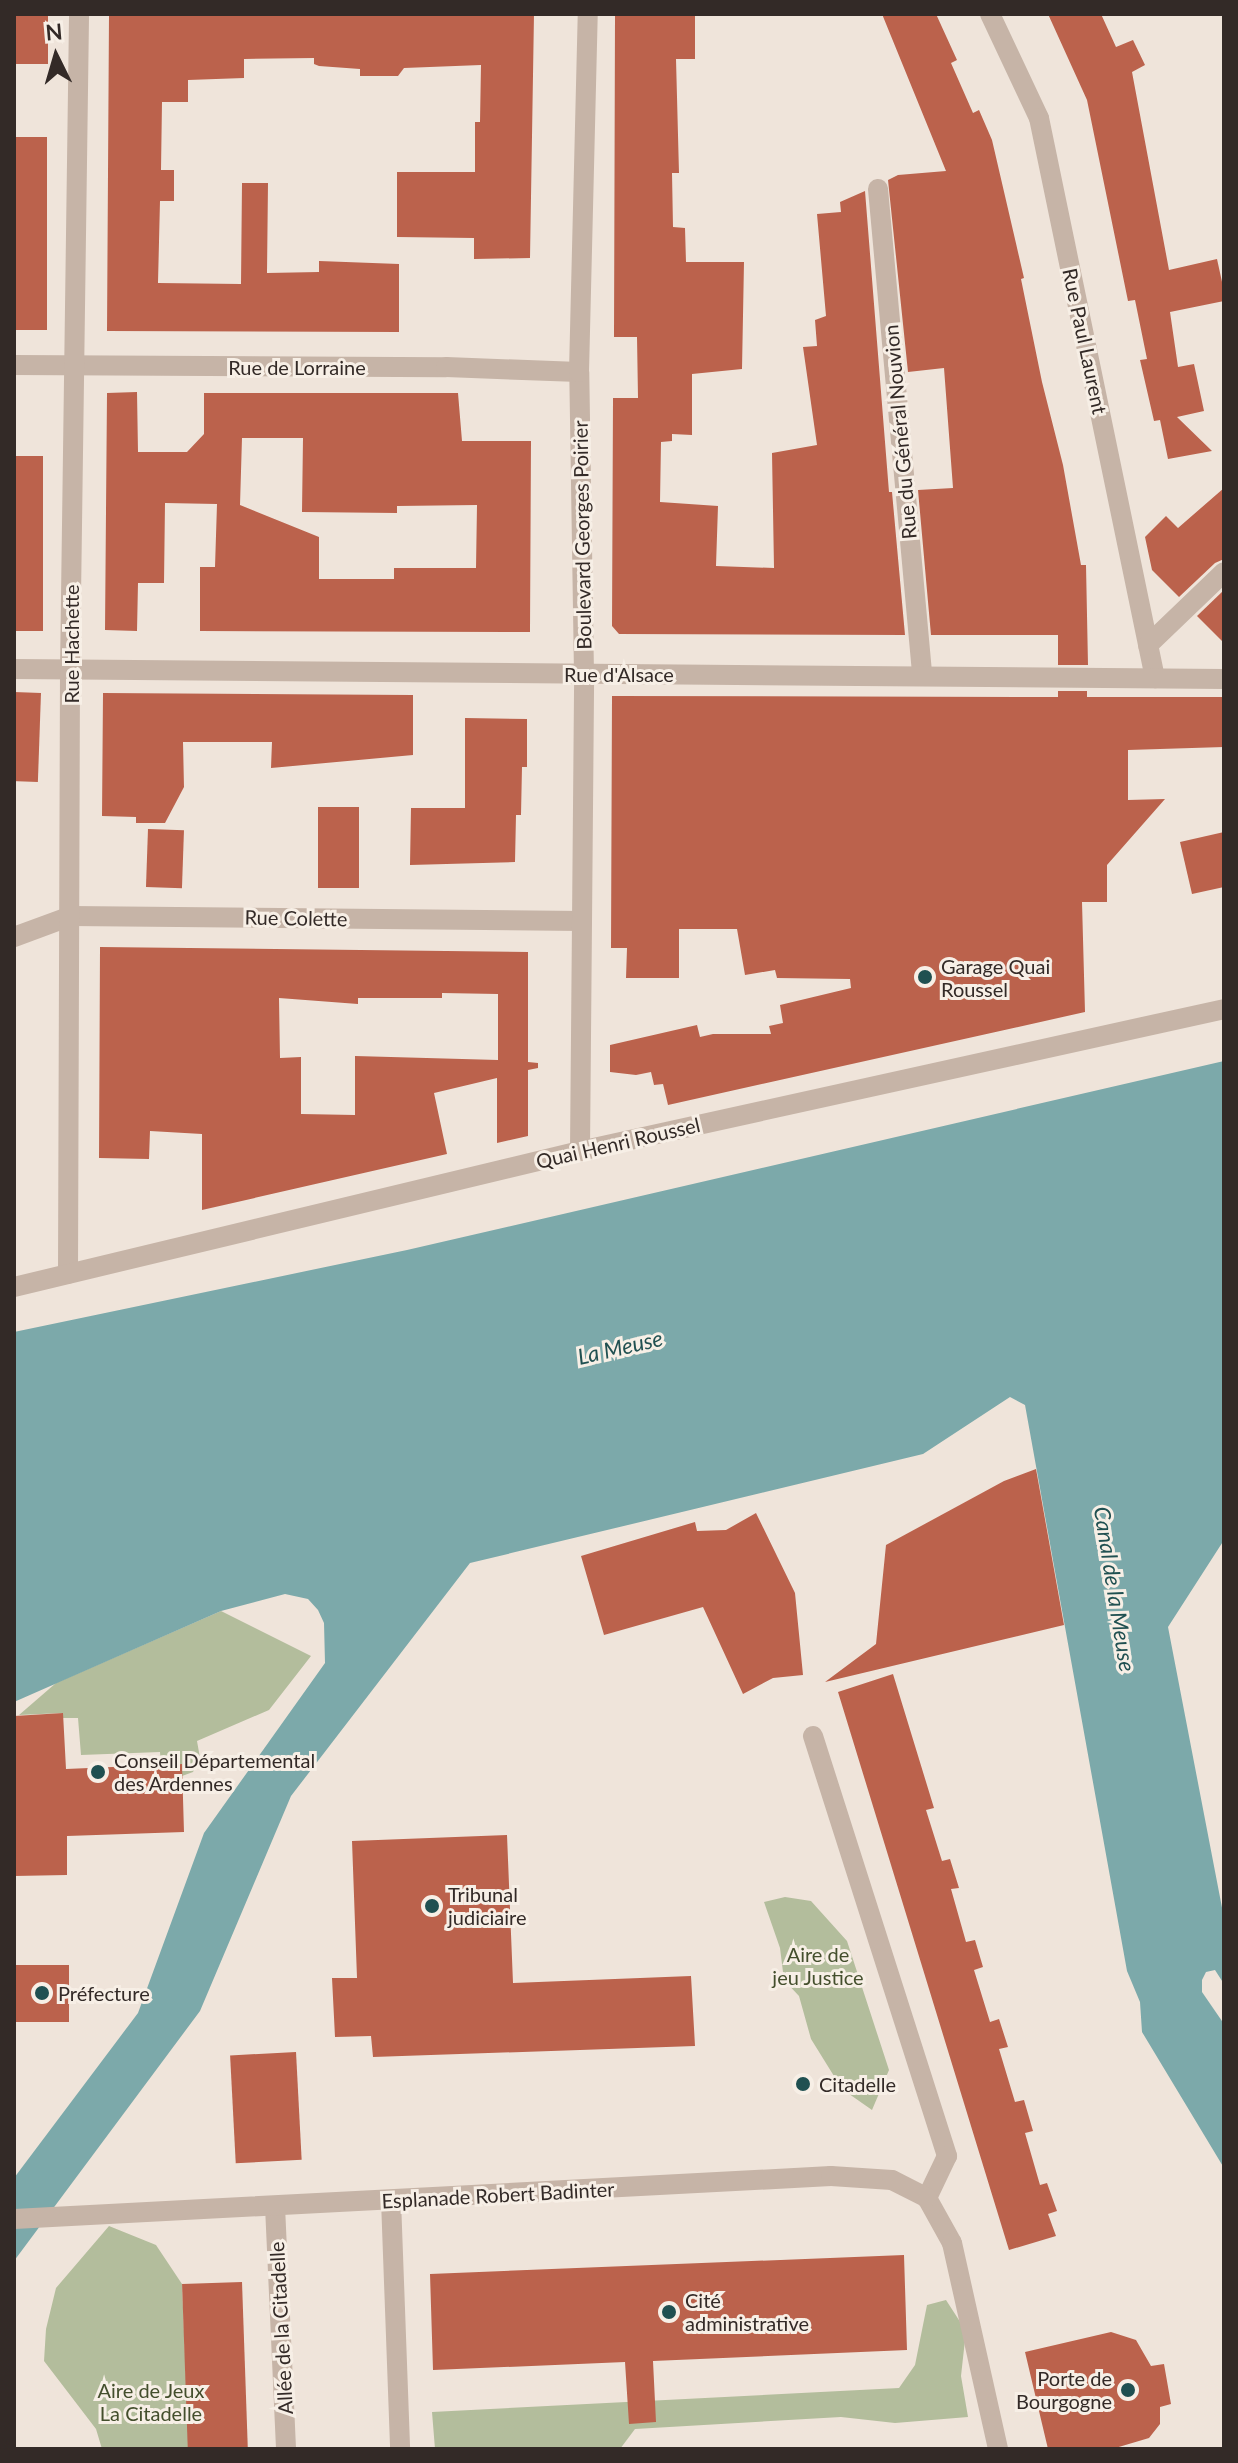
<!DOCTYPE html>
<meta charset="utf-8">
<style>
body{margin:0}
#map{position:relative;width:1238px;height:2463px;overflow:hidden;background:#efe4da;font-family:Lato,sans-serif}
div>[style]{position:absolute}
.green>*{inset:0;background:#b3bd9c}
.water>*{inset:0;background:#7ca9aa}
.building>*{inset:0;background:#bb624c;transform-origin:0 0}
.minor>*{height:20px;margin:-10px;padding:0 10px;transform-origin:10px;border-radius:10px;background:#c6b4a7}
.dots>*{width:22px;height:22px;translate:-50% -50%;box-sizing:border-box;border:4px solid #f7efe6;border-radius:50%}
span{translate:-50% -50%;white-space:nowrap;text-align:center;line-height:1.15;-webkit-text-stroke:6px #f7efe6;paint-order:stroke}
.street-label{font-size:20px;color:#332a27}
.poi-label{font-size:20px;color:#332a27}
.left{translate:0 -50%;text-align:left}
.right{translate:-100% -50%;text-align:right}
.park-label{font-size:20px;color:#444f2d}
.water-label{font-size:22px;color:#205051;font-style:italic}
.frame{position:absolute;inset:0;border:16px solid #332a27;pointer-events:none}
.north{position:absolute;left:16px;top:16px;width:80px;height:80px;-webkit-text-stroke:6px #f7efe6;paint-order:stroke;rotate:355deg;font-size:22px;font-weight:700;line-height:32px;text-align:center;color:#332a27}
.north::after{content:'';display:block;margin:auto;width:28px;height:36px;background:#332a27;clip-path:polygon(50% 0,100% 100%,50% 72%,0 100%)}
</style>
<div id="map">
<div class="green">
<div style="clip-path:polygon(221px 1611px,311px 1656px,269px 1710px,197px 1741px,200px 1758px,193px 1772px,182px 1776px,181px 1764px,161px 1765px,160px 1752px,81px 1755px,78px 1718px,63px 1718px,62px 1713px,19px 1715px,56px 1683px)"></div>
<div style="clip-path:polygon(785px 1897px,811px 1901px,847px 1941px,889px 2070px,872px 2110px,842px 2089px,811px 2039px,799px 1996px,784px 1980px,780px 1948px,764px 1902px)"></div>
<div style="clip-path:polygon(109px 2226px,156px 2245px,182px 2284px,189px 2449px,102px 2449px,96px 2429px,44px 2361px,46px 2329px,56px 2288px)"></div>
<div style="clip-path:polygon(946px 2300px,966px 2331px,961px 2376px,968px 2417px,895px 2423px,841px 2417px,635px 2429px,620px 2449px,435px 2449px,432px 2412px,899px 2388px,915px 2365px,927px 2305px)"></div>
</div>
<div class="water">
<div style="clip-path:polygon(1224px 1061px,1224px 1540px,1168px 1627px,1224px 1918px,1224px 1984px,1215px 1970px,1206px 1972px,1202px 1980px,1202px 1992px,1224px 2024px,1224px 2168px,1142px 2032px,1140px 2002px,1127px 1971px,1025px 1405px,1010px 1397px,923px 1454px,470px 1563px,291px 1796px,200px 2011px,14px 2261px,14px 2178px,138px 2013px,204px 1833px,325px 1663px,324px 1623px,318px 1610px,308px 1599px,285px 1594px,221px 1611px,14px 1702px,14px 1332px,407px 1250px)"></div>
</div>
<div class="building">
<div style="left:14px;top:14px;width:34px;height:50px"></div>
<div style="clip-path:polygon(109px 14px,534px 14px,530px 258px,474px 259px,474px 238px,397px 237px,397px 172px,475px 172px,475px 122px,480px 122px,481px 65px,404px 68px,398px 76px,360px 76px,360px 69px,319px 66px,314px 64px,314px 58px,244px 59px,244px 78px,188px 80px,188px 102px,162px 102px,161px 170px,174px 170px,174px 201px,160px 201px,158px 283px,241px 284px,242px 183px,268px 183px,267px 273px,319px 272px,319px 261px,399px 264px,399px 332px,107px 331px)"></div>
<div style="clip-path:polygon(615px 14px,695px 16px,695px 59px,676px 59px,679px 173px,672px 173px,673px 227px,685px 228px,686px 262px,744px 262px,742px 369px,692px 374px,692px 435px,672px 434px,672px 441px,661px 442px,660px 502px,718px 506px,716px 566px,774px 568px,772px 453px,817px 445px,803px 347px,817px 346px,815px 320px,826px 316px,817px 214px,841px 212px,840px 202px,865px 191px,889px 492px,892px 492px,905px 635px,619px 634px,612px 626px,613px 398px,638px 398px,637px 337px,614px 337px)"></div>
<div style="clip-path:polygon(882px 14px,936px 14px,957px 60px,951px 63px,973px 113px,979px 110px,992px 140px,1024px 278px,1021px 279px,1042px 382px,1063px 465px,1081px 565px,1086px 565px,1088px 665px,1058px 665px,1058px 635px,931px 635px,918px 490px,953px 488px,944px 368px,908px 372px,888px 180px,898px 175px,946px 171px)"></div>
<div style="clip-path:polygon(1048px 14px,1101px 14px,1116px 47px,1133px 40px,1145px 65px,1132px 72px,1169px 270px,1217px 259px,1224px 291px,1224px 301px,1170px 312px,1178px 367px,1194px 364px,1204px 411px,1177px 417px,1212px 451px,1168px 459px,1160px 420px,1154px 421px,1140px 360px,1147px 359px,1135px 300px,1128px 301px,1087px 100px)"></div>
<div style="left:14px;top:137px;width:33px;height:193px"></div>
<div style="clip-path:polygon(evenodd,137px 392px,138px 452px,187px 452px,204px 434px,204px 393px,458px 393px,462px 441px,531px 441px,530px 632px,200px 631px,200px 567px,215px 567px,217px 504px,165px 503px,164px 583px,138px 583px,137px 631px,105px 630px,107px 393px,137px 392px,242px 438px,303px 438px,302px 512px,397px 513px,397px 506px,477px 505px,476px 568px,394px 568px,394px 579px,319px 579px,319px 537px,240px 505px,242px 438px)"></div>
<div style="left:15px;top:456px;width:28px;height:175px"></div>
<div style="clip-path:polygon(1224px 488px,1224px 559px,1215px 563px,1179px 597px,1152px 570px,1145px 537px,1166px 516px,1178px 528px)"></div>
<div style="clip-path:polygon(1224px 590px,1224px 643px,1197px 616px)"></div>
<div style="clip-path:polygon(1058px 691px,1087px 691px,1087px 697px,1224px 697px,1224px 747px,1128px 750px,1128px 800px,1165px 799px,1107px 865px,1107px 902px,1082px 902px,1085px 1012px,668px 1105px,663px 1084px,654px 1085px,651px 1072px,636px 1075px,610px 1072px,610px 1045px,697px 1025px,700px 1037px,713px 1034px,771px 1034px,769px 1026px,783px 1023px,780px 1005px,851px 988px,850px 979px,777px 978px,775px 970px,745px 975px,737px 929px,679px 929px,679px 978px,626px 978px,627px 948px,611px 948px,612px 696px,1058px 697px)"></div>
<div style="left:14px;top:692px;width:27px;height:89px;rotate:2deg"></div>
<div style="clip-path:polygon(103px 693px,413px 695px,413px 755px,271px 768px,272px 742px,183px 742px,184px 787px,165px 823px,136px 823px,136px 817px,102px 816px)"></div>
<div style="clip-path:polygon(465px 718px,527px 719px,527px 767px,522px 767px,521px 815px,516px 815px,515px 862px,410px 865px,411px 808px,465px 808px)"></div>
<div style="left:318px;top:807px;width:41px;height:81px"></div>
<div style="left:148px;top:829px;width:36px;height:58px;rotate:2deg"></div>
<div style="clip-path:polygon(1224px 832px,1224px 887px,1192px 894px,1180px 842px)"></div>
<div style="clip-path:polygon(evenodd,100px 947px,528px 952px,528px 1062px,538px 1063px,538px 1068px,528px 1070px,528px 1136px,497px 1143px,497px 1078px,434px 1093px,447px 1154px,202px 1210px,202px 1134px,150px 1131px,149px 1159px,99px 1158px,100px 947px,442px 993px,498px 994px,498px 1060px,355px 1056px,355px 1115px,301px 1114px,301px 1057px,280px 1058px,279px 998px,358px 1004px,358px 998px,442px 998px,442px 993px)"></div>
<div style="clip-path:polygon(1036px 1469px,1064px 1625px,825px 1682px,876px 1644px,886px 1545px,1004px 1481px)"></div>
<div style="clip-path:polygon(756px 1513px,795px 1593px,803px 1675px,773px 1678px,743px 1694px,703px 1607px,604px 1635px,581px 1556px,695px 1522px,697px 1531px,726px 1530px)"></div>
<div style="clip-path:polygon(893px 1674px,934px 1808px,926px 1810px,942px 1861px,950px 1859px,959px 1888px,951px 1889px,966px 1942px,975px 1940px,983px 1967px,974px 1970px,990px 2022px,999px 2019px,1008px 2047px,999px 2049px,1015px 2102px,1024px 2100px,1033px 2131px,1025px 2133px,1040px 2185px,1047px 2183px,1057px 2211px,1048px 2214px,1056px 2236px,1009px 2250px,838px 1692px)"></div>
<div style="clip-path:polygon(63px 1713px,66px 1769px,182px 1764px,184px 1832px,67px 1836px,67px 1875px,14px 1876px,14px 1716px)"></div>
<div style="clip-path:polygon(507px 1835px,513px 1983px,691px 1976px,695px 2046px,373px 2057px,371px 2036px,335px 2037px,332px 1978px,357px 1978px,352px 1841px)"></div>
<div style="left:14px;top:1965px;width:55px;height:57px"></div>
<div style="left:296px;top:2052px;width:108px;height:66px;rotate:87deg"></div>
<div style="clip-path:polygon(904px 2255px,907px 2350px,653px 2361px,656px 2422px,629px 2424px,625px 2362px,433px 2370px,430px 2274px)"></div>
<div style="left:242px;top:2282px;width:167px;height:60px;rotate:88deg"></div>
<div style="clip-path:polygon(1111px 2332px,1136px 2340px,1151px 2366px,1164px 2364px,1171px 2404px,1160px 2407px,1160px 2424px,1149px 2438px,1112px 2449px,1048px 2449px,1025px 2352px)"></div>
</div>
<div class="minor">
<div style="left:990px;top:14px;width:115px;rotate:64.8deg"></div>
<div style="left:1039px;top:118px;width:572px;rotate:78.3deg"></div>
<div style="left:878px;top:189px;width:489px;rotate:84.8deg"></div>
<div style="left:14px;top:365px;width:432px;rotate:0.3deg"></div>
<div style="left:446px;top:367px;width:133px;rotate:2.2deg"></div>
<div style="left:1148px;top:645px;width:105px;rotate:-43.8deg"></div>
<div style="left:14px;top:669px;width:1210px;rotate:0.47deg"></div>
<div style="left:14px;top:937px;width:61px;rotate:-20.2deg"></div>
<div style="left:71px;top:916px;width:511px;rotate:0.56deg"></div>
<div style="left:580px;top:1151px;width:477px;rotate:-89.5deg"></div>
<div style="left:584px;top:674px;width:302px;rotate:-90.9deg"></div>
<div style="left:579px;top:372px;width:358px;rotate:-88.6deg"></div>
<div style="left:68px;top:1274px;width:604px;rotate:-89.81deg"></div>
<div style="left:70px;top:670px;width:656px;rotate:-89.21deg"></div>
<div style="left:14px;top:1287px;width:582px;rotate:-13.51deg"></div>
<div style="left:580px;top:1151px;width:659px;rotate:-12.43deg"></div>
<div style="left:813px;top:1736px;width:441px;rotate:72.3deg"></div>
<div style="left:947px;top:2156px;width:47px;rotate:115.5deg"></div>
<div style="left:927px;top:2198px;width:51px;rotate:60.9deg"></div>
<div style="left:952px;top:2243px;width:211px;rotate:77.4deg"></div>
<div style="left:391px;top:2200px;width:249px;rotate:87.9deg"></div>
<div style="left:275px;top:2206px;width:243px;rotate:87.4deg"></div>
<div style="left:14px;top:2219px;width:818px;rotate:-3.01deg"></div>
<div style="left:831px;top:2176px;width:61px;rotate:3.8deg"></div>
<div style="left:892px;top:2180px;width:39px;rotate:27deg"></div>
</div>
<div class="dots">
<div style="left:925px;top:977px;background:#205051"></div>
<div style="left:98px;top:1772px;background:#205051"></div>
<div style="left:432px;top:1906px;background:#205051"></div>
<div style="left:42px;top:1993px;background:#205051"></div>
<div style="left:803px;top:2084px;background:#205051"></div>
<div style="left:669px;top:2312px;background:#205051"></div>
<div style="left:1128px;top:2390px;background:#205051"></div>
</div>
<div class="street-label">
<span style="left:1085px;top:341px;rotate:78deg">Rue Paul Laurent</span>
<span style="left:297px;top:367px">Rue de Lorraine</span>
<span style="left:900px;top:432px;rotate:-95deg">Rue du Général Nouvion</span>
<span style="left:582px;top:535px;rotate:-91deg">Boulevard Georges Poirier</span>
<span style="left:71px;top:644px;rotate:-90deg">Rue Hachette</span>
<span style="left:619px;top:674px">Rue d'Alsace</span>
<span style="left:296px;top:918px;rotate:1deg">Rue Colette</span>
<span style="left:618px;top:1143px;rotate:-13deg">Quai Henri Roussel</span>
<span style="left:498px;top:2195px;rotate:-3deg">Esplanade Robert Badinter</span>
<span style="left:281px;top:2328px;rotate:-93deg">Allée de la Citadelle</span>
</div>
<div class="poi-label">
<span class="left" style="left:941px;top:978px">Garage Quai<br>Roussel</span>
<span class="left" style="left:114px;top:1772px">Conseil Départemental<br>des Ardennes</span>
<span class="left" style="left:448px;top:1906px">Tribunal<br>judiciaire</span>
<span class="left" style="left:58px;top:1993px">Préfecture</span>
<span class="left" style="left:819px;top:2084px">Citadelle</span>
<span class="left" style="left:685px;top:2312px">Cité<br>administrative</span>
<span class="right" style="left:1112px;top:2390px">Porte de<br>Bourgogne</span>
</div>
<div class="park-label">
<span style="left:818px;top:1966px">Aire de<br>jeu Justice</span>
<span style="left:151px;top:2402px">Aire de Jeux<br>La Citadelle</span>
</div>
<div class="water-label">
<span style="left:620px;top:1347px;rotate:-13deg">La Meuse</span>
<span style="left:1115px;top:1589px;rotate:81deg">Canal de la Meuse</span>
</div>
<div class="frame"></div>
<div class="north">N</div>
</div>
